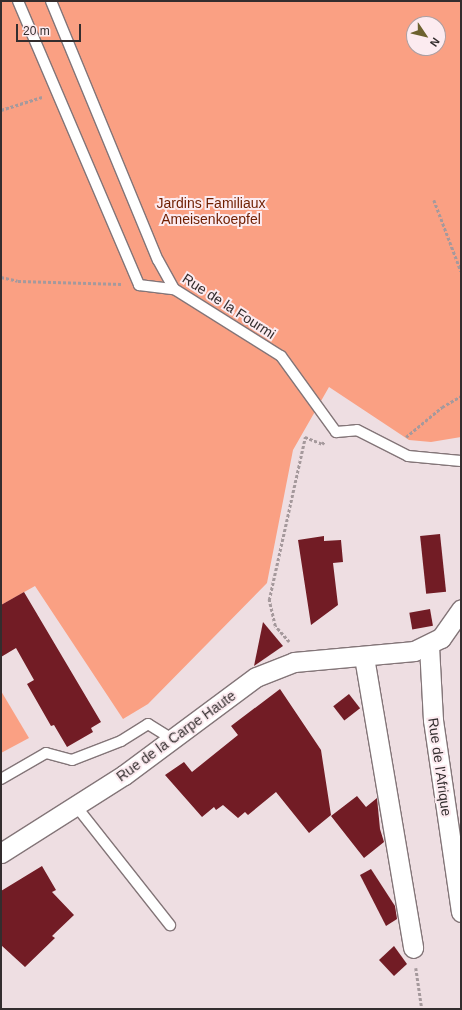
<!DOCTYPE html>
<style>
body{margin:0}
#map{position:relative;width:462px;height:1010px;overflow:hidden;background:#eedee2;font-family:Arial,sans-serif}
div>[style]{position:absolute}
.green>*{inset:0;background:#faa083}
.building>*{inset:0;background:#721c25;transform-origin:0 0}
.path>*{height:2.5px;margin-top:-1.25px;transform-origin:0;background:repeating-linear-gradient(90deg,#a5999c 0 3px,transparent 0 5px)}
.roads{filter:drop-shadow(1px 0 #837578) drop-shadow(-1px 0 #837578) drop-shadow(0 1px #837578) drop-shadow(0 -1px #837578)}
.service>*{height:10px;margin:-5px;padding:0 5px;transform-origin:5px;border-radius:5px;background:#fff}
.minor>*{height:19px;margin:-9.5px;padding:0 9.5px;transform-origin:9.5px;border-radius:9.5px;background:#fff}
span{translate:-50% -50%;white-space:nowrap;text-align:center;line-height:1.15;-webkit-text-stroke:4px #fcebf0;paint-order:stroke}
.park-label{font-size:14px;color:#6e1e00}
.street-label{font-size:14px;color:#332d2e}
.frame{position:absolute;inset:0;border:2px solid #332d2e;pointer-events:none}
.north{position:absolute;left:406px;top:16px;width:40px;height:40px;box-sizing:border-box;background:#fcebf0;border:1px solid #ac9fa2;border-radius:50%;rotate:125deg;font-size:11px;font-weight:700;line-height:16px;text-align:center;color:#332d2e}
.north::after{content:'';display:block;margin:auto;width:14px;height:18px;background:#6d622f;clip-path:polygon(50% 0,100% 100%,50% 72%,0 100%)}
.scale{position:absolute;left:16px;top:24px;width:65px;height:18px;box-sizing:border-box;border:2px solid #332d2e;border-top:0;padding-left:5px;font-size:12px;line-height:14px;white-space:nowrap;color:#332d2e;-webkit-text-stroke:3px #fcebf0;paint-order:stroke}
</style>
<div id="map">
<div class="green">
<div style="clip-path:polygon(evenodd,1px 1px,461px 1px,461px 437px,431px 442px,409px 440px,329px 387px,293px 450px,267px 583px,148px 704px,123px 719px,35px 586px,1px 605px,1px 1px,414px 24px,438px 24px,438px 48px,414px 48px,414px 24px)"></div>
<div style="clip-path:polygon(1px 691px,29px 738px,1px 753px)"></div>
</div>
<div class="building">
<div style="left:440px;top:534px;width:58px;height:20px;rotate:84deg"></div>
<div style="clip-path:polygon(324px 536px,324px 541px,341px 540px,343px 562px,333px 563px,338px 605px,311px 625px,298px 540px)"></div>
<div style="clip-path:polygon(24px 592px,101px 722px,91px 728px,93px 732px,67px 747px,54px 725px,51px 726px,27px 684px,34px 680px,16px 648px,1px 657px,1px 605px)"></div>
<div style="left:430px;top:609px;width:17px;height:21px;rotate:80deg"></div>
<div style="clip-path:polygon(263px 622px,283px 646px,254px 666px)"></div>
<div style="clip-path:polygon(280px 689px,321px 750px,331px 815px,309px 833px,276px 792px,248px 815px,245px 812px,238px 818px,223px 805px,216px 810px,214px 807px,202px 817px,165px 775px,184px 762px,192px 772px,238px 735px,231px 726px)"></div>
<div style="left:349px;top:694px;width:18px;height:20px;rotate:52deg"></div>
<div style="clip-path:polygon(357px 796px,366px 807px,377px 798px,380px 829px,384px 842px,364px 858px,331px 816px)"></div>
<div style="clip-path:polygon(42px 866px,56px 890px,52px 892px,74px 915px,52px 936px,55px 938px,25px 967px,1px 945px,1px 891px)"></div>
<div style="clip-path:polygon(371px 869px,395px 906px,397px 919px,386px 926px,360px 875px)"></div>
<div style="clip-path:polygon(394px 946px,407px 964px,394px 976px,379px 960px)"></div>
</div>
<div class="path">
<div style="left:1px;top:110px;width:43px;rotate:-17.6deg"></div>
<div style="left:434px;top:200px;width:76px;rotate:69.2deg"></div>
<div style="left:1px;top:277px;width:17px;rotate:13deg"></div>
<div style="left:18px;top:281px;width:104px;rotate:1.7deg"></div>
<div style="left:406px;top:437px;width:47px;rotate:-39.8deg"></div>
<div style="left:442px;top:407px;width:22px;rotate:-30deg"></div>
<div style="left:289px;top:642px;width:21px;rotate:-131deg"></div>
<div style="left:275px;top:626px;width:27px;rotate:-103deg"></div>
<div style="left:269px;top:600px;width:167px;rotate:-77.5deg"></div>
<div style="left:305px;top:437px;width:18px;rotate:22deg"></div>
<div style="left:322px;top:444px;width:4px;rotate:-45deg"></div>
<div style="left:416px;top:968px;width:41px;rotate:81.7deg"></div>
</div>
<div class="roads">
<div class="service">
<div style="left:18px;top:1px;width:309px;rotate:66.9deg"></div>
<div style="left:139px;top:285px;width:35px;rotate:7deg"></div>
<div style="left:51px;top:1px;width:280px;rotate:67.6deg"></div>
<div style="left:158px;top:260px;width:33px;rotate:61deg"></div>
<div style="left:174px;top:289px;width:126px;rotate:32.1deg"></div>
<div style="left:281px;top:356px;width:94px;rotate:54.1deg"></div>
<div style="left:336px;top:432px;width:21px;rotate:-5deg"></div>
<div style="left:357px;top:430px;width:57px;rotate:27deg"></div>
<div style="left:408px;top:456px;width:53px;rotate:5.4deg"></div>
<div style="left:1px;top:779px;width:52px;rotate:-30deg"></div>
<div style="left:46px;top:753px;width:27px;rotate:15deg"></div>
<div style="left:72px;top:760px;width:53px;rotate:-21.2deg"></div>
<div style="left:121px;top:741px;width:32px;rotate:-32deg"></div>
<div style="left:148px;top:724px;width:28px;rotate:32deg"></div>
<div style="left:76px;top:806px;width:152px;rotate:51.7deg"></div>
</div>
<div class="minor">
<div style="left:429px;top:646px;width:74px;rotate:86.9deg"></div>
<div style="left:433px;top:720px;width:194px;rotate:81.7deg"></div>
<div style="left:364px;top:657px;width:295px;rotate:80.4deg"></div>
<div style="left:1px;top:853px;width:146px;rotate:-32.4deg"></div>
<div style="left:124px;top:775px;width:164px;rotate:-36.6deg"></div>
<div style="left:256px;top:677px;width:41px;rotate:-21.5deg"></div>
<div style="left:294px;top:662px;width:121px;rotate:-5.2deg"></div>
<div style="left:414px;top:651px;width:30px;rotate:-26deg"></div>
<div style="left:441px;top:638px;width:35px;rotate:-55deg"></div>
</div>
</div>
<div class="park-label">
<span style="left:211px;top:211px">Jardins Familiaux<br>Ameisenkoepfel</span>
</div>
<div class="street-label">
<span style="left:229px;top:306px;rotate:33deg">Rue de la Fourmi</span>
<span style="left:176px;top:736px;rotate:-36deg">Rue de la Carpe Haute</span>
<span style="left:440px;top:767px;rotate:82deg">Rue de l'Afrique</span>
</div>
<div class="frame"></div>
<div class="north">N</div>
<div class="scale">20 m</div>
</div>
